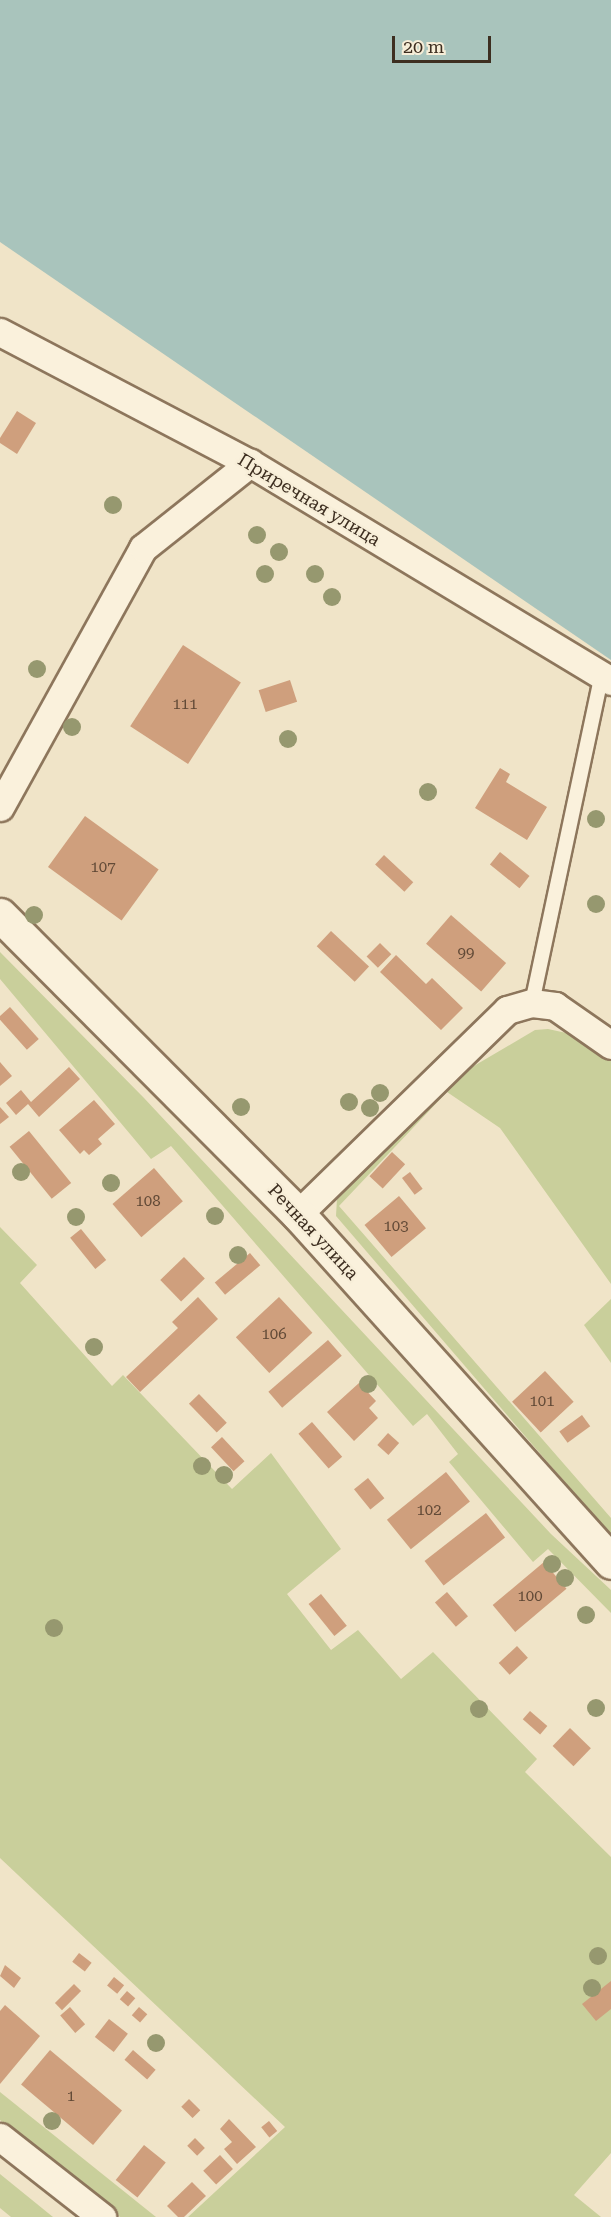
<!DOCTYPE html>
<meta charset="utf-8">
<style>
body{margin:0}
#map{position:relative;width:611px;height:2217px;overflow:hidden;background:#f0e4c8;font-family:"Roboto Serif",serif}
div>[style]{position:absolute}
.green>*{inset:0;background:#c9cf9b}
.water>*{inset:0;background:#a9c4bc}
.building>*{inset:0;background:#cf9f7d;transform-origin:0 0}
.roads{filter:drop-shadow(2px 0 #8d765c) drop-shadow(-2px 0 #8d765c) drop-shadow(0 2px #8d765c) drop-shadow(0 -2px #8d765c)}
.lane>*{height:14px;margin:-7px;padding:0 7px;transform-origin:7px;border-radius:7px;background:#faf1dc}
.street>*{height:27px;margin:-13.5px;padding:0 13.5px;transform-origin:13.5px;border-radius:13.5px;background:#faf1dc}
.secondary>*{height:33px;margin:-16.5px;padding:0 16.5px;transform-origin:16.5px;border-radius:16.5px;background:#faf1dc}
.trees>*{width:18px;height:18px;margin:-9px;border-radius:50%;background:#96986f}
span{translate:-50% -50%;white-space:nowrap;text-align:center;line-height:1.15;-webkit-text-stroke:4.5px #f7eed8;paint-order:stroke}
.number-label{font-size:15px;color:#624a37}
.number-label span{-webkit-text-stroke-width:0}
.street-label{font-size:18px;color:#3d2e20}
.scale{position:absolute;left:392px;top:36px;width:99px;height:27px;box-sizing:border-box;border:3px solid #3d2e20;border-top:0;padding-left:8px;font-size:18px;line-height:21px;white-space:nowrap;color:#3d2e20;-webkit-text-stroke:4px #f7eed8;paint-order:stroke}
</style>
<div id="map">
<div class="green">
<div style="clip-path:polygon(0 952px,144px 1098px,551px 1534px,611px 1590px,611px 1613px,548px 1549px,533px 1562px,449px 1462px,458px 1454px,427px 1414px,413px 1426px,171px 1146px,151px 1159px,0 979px)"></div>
<div style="clip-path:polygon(548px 1029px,571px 1034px,611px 1061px,611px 1284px,500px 1128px,447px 1092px,339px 1206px,611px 1518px,611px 1536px,336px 1216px,337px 1198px,450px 1080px,535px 1030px)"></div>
<div style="clip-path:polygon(0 1227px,37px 1265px,20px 1283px,112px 1386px,123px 1375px,232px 1489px,271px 1453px,341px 1549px,287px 1594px,331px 1650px,358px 1630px,401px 1679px,433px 1652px,537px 1759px,525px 1772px,611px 1857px,611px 2153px,574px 2195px,601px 2217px,188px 2217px,285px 2127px,0 1858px)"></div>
<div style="clip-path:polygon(611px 1299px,611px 1363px,584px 1325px)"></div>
<div style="clip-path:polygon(0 2092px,156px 2217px,120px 2217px,0 2120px)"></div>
<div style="clip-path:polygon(0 2174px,53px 2217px,11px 2217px,0 2208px)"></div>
</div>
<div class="water">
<div style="clip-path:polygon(0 0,611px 0,611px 660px,0 242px)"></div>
</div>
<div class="building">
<div style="clip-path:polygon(17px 411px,36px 423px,17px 454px,0 443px,0 438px)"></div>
<div style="left:183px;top:645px;width:69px;height:97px;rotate:33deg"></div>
<div style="left:290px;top:680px;width:23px;height:33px;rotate:72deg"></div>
<div style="clip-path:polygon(500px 768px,510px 774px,506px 782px,547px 807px,527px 840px,475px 808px)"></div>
<div style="left:85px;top:816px;width:91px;height:63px;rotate:36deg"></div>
<div style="left:500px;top:852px;width:38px;height:16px;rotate:39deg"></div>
<div style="left:384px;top:855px;width:40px;height:13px;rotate:43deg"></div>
<div style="left:451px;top:915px;width:73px;height:38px;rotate:41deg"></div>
<div style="left:331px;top:931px;width:52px;height:21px;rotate:43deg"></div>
<div style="left:380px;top:943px;width:16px;height:19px;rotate:45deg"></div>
<div style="clip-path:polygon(396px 955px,426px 984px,432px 978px,463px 1008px,441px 1030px,380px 972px)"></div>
<div style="left:10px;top:1007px;width:43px;height:16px;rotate:48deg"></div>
<div style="clip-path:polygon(0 1062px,12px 1076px,0 1086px)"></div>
<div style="clip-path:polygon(69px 1067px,80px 1079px,39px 1117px,28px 1104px,16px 1115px,6px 1103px,21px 1090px,31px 1102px)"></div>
<div style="clip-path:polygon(94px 1100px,115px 1124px,98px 1139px,102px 1144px,89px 1155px,84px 1150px,80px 1154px,59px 1130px)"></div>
<div style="clip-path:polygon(0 1107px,9px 1117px,0 1124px)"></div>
<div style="left:29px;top:1131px;width:67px;height:25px;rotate:51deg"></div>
<div style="left:392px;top:1152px;width:18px;height:33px;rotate:43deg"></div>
<div style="left:154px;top:1168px;width:44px;height:55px;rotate:49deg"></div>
<div style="left:410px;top:1172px;width:21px;height:10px;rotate:53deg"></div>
<div style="left:399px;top:1196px;width:42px;height:45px;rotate:50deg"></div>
<div style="left:81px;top:1229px;width:40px;height:14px;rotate:51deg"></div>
<div style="left:250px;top:1253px;width:16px;height:46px;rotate:50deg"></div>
<div style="left:184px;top:1257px;width:30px;height:33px;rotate:46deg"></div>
<div style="clip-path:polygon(198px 1297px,218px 1319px,140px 1392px,126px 1377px,178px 1328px,172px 1322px)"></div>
<div style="left:279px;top:1297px;width:49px;height:59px;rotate:47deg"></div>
<div style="left:328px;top:1340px;width:21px;height:79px;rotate:49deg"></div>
<div style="left:545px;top:1371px;width:42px;height:45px;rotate:47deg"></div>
<div style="clip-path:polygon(359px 1383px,376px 1401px,369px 1408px,378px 1418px,354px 1441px,327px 1412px)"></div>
<div style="left:199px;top:1394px;width:40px;height:14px;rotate:46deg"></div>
<div style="left:582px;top:1415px;width:14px;height:28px;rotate:54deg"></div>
<div style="left:312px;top:1422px;width:46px;height:18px;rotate:49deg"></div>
<div style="left:388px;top:1433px;width:15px;height:16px;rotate:42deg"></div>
<div style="left:222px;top:1437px;width:33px;height:15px;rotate:47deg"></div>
<div style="left:446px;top:1472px;width:38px;height:76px;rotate:51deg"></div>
<div style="left:368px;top:1478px;width:26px;height:18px;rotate:51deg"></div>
<div style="left:486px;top:1513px;width:31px;height:78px;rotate:52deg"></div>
<div style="left:544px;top:1562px;width:35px;height:67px;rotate:50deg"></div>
<div style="left:447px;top:1592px;width:32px;height:16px;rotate:49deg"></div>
<div style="left:321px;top:1594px;width:41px;height:16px;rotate:51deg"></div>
<div style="left:517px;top:1646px;width:16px;height:25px;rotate:47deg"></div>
<div style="left:530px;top:1711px;width:23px;height:11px;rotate:41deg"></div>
<div style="left:570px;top:1728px;width:29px;height:25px;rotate:44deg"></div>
<div style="left:79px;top:1953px;width:16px;height:11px;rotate:38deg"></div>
<div style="clip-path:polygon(5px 1965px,21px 1978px,14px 1988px,0 1976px)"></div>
<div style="left:114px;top:1977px;width:13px;height:11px;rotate:39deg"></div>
<div style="clip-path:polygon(611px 1981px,611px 2009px,596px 2021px,582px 2004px)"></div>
<div style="left:74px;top:1984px;width:10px;height:27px;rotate:45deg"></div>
<div style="left:127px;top:1991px;width:11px;height:11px;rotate:41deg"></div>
<div style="clip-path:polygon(5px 2005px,40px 2036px,0 2084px,0 2011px)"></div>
<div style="left:70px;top:2007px;width:23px;height:13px;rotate:49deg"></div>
<div style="left:139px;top:2007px;width:11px;height:11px;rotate:41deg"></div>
<div style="left:109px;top:2019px;width:24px;height:23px;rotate:38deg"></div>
<div style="left:50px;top:2050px;width:94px;height:45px;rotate:40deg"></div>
<div style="left:133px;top:2050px;width:30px;height:13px;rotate:41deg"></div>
<div style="left:189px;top:2099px;width:16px;height:11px;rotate:45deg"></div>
<div style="clip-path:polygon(229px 2119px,256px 2147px,237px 2164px,224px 2149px,232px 2142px,220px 2129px)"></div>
<div style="left:269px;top:2121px;width:13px;height:10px;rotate:51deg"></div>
<div style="left:195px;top:2138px;width:14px;height:11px;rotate:45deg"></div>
<div style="left:144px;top:2145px;width:28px;height:45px;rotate:39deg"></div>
<div style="left:220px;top:2155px;width:19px;height:23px;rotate:47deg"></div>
<div style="clip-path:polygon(192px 2182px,206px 2196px,184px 2217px,178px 2217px,167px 2206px)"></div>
</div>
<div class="roads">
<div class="lane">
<div style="left:532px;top:1003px;width:335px;rotate:-78deg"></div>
</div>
<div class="street">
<div style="left:0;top:332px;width:282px;rotate:27.7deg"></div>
<div style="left:250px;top:463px;width:422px;rotate:31.1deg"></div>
<div style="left:0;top:807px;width:296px;rotate:-61.1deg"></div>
<div style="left:143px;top:548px;width:137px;rotate:-38.5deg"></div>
<div style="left:298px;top:1214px;width:292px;rotate:-44.3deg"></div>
<div style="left:507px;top:1010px;width:26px;rotate:-16deg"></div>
<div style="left:532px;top:1003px;width:23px;rotate:7deg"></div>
<div style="left:555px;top:1006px;width:68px;rotate:34.9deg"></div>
<div style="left:0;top:2137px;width:130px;rotate:38.1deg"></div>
</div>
<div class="secondary">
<div style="left:0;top:915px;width:422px;rotate:45.1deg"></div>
<div style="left:298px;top:1214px;width:468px;rotate:48deg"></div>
</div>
</div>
<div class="trees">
<div style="left:113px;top:505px"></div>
<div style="left:257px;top:535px"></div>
<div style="left:279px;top:552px"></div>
<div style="left:265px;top:574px"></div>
<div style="left:315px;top:574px"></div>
<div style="left:332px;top:597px"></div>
<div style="left:37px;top:669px"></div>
<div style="left:72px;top:727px"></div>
<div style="left:288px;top:739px"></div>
<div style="left:428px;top:792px"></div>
<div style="left:596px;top:819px"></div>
<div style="left:596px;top:904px"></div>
<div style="left:34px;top:915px"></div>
<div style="left:380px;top:1093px"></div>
<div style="left:349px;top:1102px"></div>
<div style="left:241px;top:1107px"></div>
<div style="left:370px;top:1108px"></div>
<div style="left:21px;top:1172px"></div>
<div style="left:111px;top:1183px"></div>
<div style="left:215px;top:1216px"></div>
<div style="left:76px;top:1217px"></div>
<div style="left:238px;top:1255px"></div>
<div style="left:94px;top:1347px"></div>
<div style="left:368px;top:1384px"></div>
<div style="left:202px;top:1466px"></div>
<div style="left:224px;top:1475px"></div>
<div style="left:552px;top:1564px"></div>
<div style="left:565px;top:1578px"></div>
<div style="left:586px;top:1615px"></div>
<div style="left:54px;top:1628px"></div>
<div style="left:596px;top:1708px"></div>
<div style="left:479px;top:1709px"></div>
<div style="left:598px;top:1956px"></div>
<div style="left:592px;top:1988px"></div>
<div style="left:156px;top:2043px"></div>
<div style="left:52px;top:2121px"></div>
</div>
<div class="number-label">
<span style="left:185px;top:705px">111</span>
<span style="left:103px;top:868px">107</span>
<span style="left:466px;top:954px">99</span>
<span style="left:148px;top:1202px">108</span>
<span style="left:396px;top:1227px">103</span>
<span style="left:274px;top:1335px">106</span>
<span style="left:542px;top:1402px">101</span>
<span style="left:429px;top:1511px">102</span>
<span style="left:530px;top:1597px">100</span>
<span style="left:71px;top:2097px">1</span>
</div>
<div class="street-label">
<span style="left:309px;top:500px;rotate:31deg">Приречная улица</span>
<span style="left:313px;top:1232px;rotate:47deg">Речная улица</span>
</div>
<div class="scale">20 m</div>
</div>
